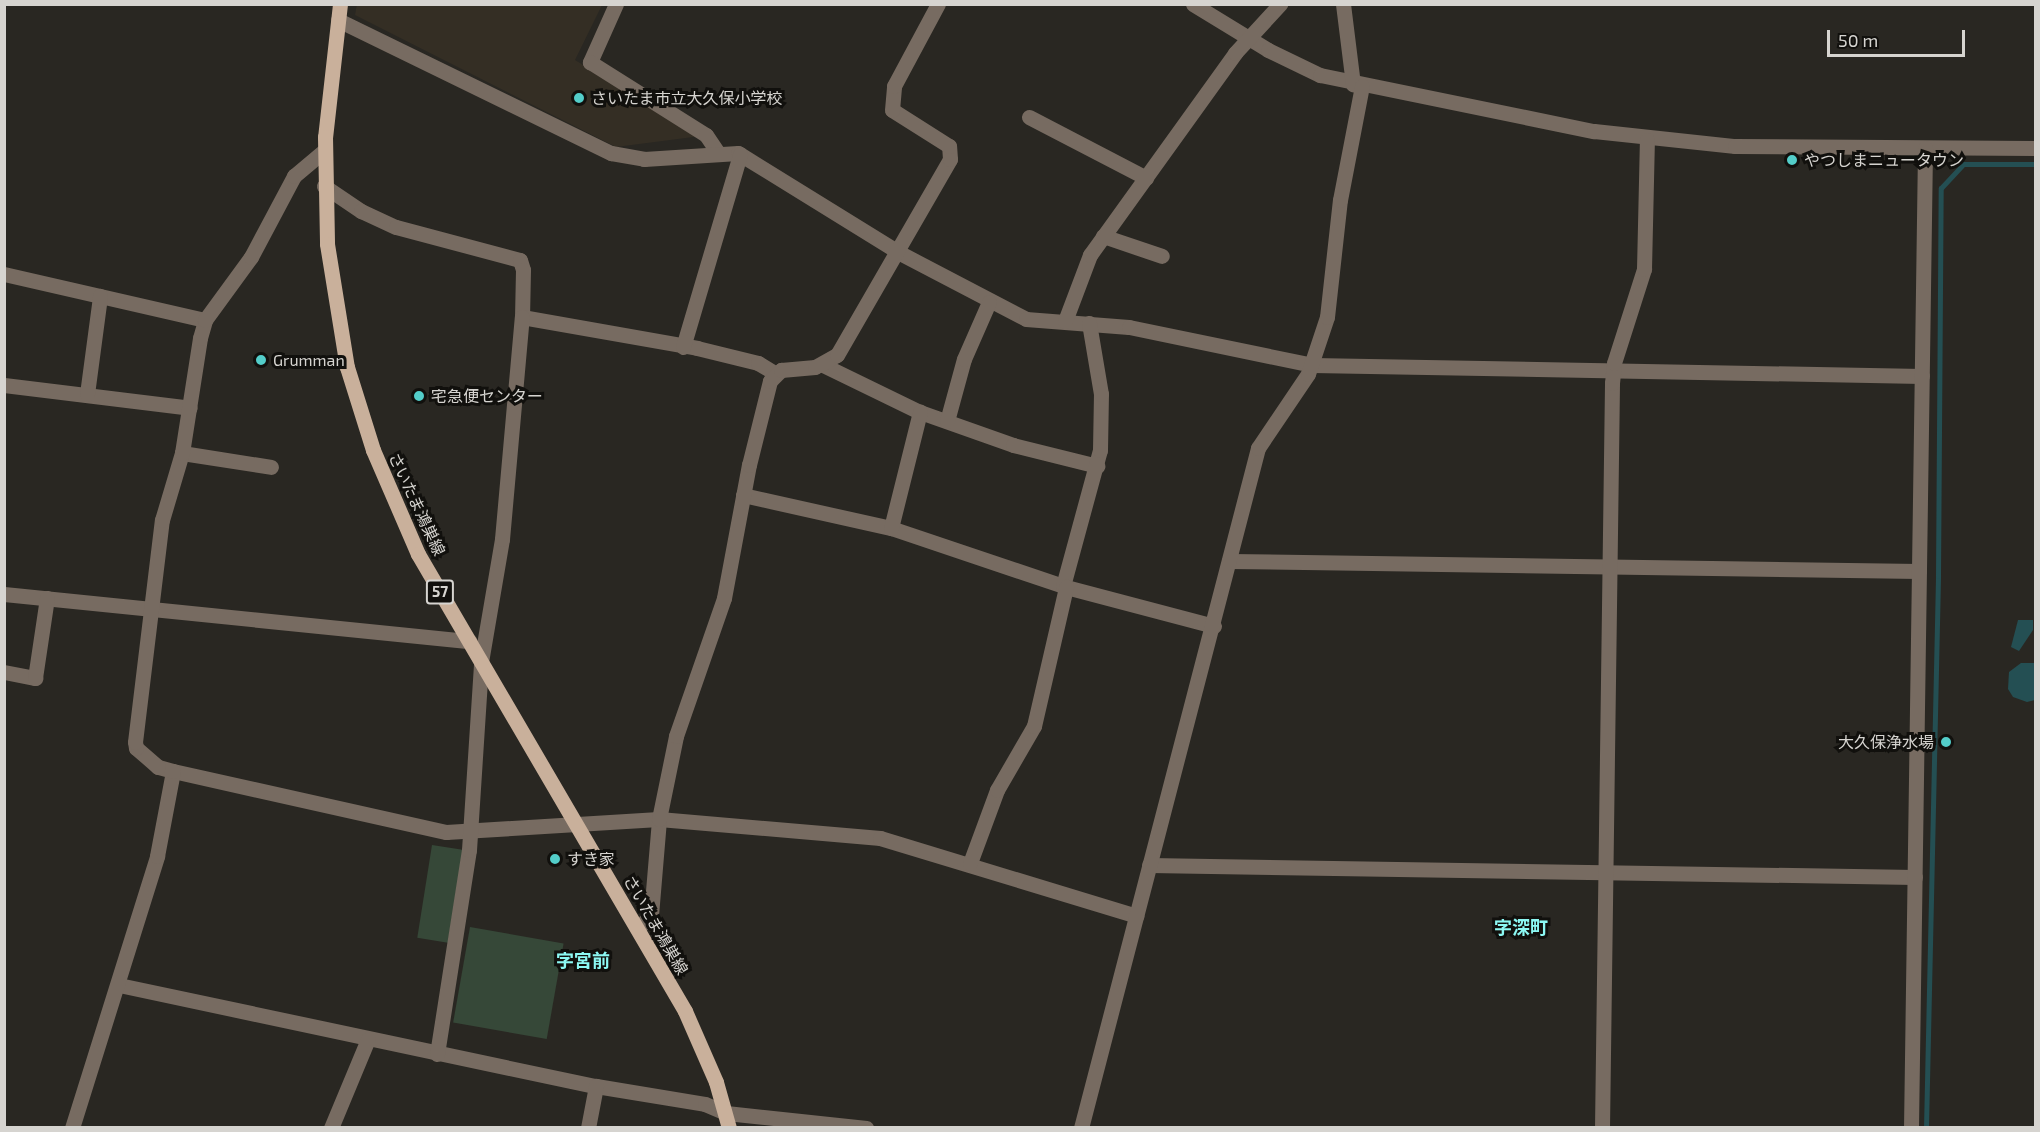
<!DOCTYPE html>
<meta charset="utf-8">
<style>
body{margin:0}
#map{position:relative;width:2040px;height:1132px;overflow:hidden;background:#292722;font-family:"Exo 2","Noto Sans JP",sans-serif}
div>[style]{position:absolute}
.built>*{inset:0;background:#342e24}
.green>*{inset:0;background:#364838;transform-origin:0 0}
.water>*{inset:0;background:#244f53}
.stream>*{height:5px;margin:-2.5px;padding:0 2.5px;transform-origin:2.5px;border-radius:2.5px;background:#244f53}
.minor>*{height:15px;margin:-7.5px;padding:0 7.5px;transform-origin:7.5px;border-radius:7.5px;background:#776b61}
.major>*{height:15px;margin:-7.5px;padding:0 7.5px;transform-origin:7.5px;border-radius:7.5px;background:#c9b09b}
.dots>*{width:16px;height:16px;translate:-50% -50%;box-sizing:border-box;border:3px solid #11100d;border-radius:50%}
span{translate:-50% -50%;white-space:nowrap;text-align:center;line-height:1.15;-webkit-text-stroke:6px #11100d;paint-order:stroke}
.shield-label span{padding:2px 4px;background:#11100d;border:2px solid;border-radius:4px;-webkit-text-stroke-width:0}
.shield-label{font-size:15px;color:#d6d4d0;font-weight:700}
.poi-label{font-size:16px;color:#d6d4d0}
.left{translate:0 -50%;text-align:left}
.right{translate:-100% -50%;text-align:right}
.street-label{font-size:16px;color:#d6d4d0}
.neighbourhood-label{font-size:18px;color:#8cf8f3;font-weight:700}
.frame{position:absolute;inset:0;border:6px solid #d6d4d0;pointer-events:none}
.scale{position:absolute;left:1827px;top:30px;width:138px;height:27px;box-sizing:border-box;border:3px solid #d6d4d0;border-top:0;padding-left:8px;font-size:18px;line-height:21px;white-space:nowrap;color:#d6d4d0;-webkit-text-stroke:4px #11100d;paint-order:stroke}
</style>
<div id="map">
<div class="built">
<div style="clip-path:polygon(357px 4px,602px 5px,575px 60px,701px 136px,616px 147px,355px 15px)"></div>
</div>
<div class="green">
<div style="left:432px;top:845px;width:31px;height:94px;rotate:9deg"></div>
<div style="left:470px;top:927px;width:95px;height:97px;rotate:10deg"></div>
</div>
<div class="water">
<div style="clip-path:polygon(2018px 620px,2033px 620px,2033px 630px,2019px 651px,2011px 647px)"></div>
<div style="clip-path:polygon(2021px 663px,2035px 663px,2035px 700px,2027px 702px,2013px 697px,2008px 689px,2009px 672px)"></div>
</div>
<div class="stream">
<div style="left:1926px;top:1128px;width:552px;rotate:-88.75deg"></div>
<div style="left:1938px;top:576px;width:388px;rotate:-89.6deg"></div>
<div style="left:1941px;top:188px;width:33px;rotate:-47deg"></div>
<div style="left:1963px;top:164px;width:73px"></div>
</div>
<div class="minor">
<div style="left:616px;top:4px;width:64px;rotate:114.1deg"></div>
<div style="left:590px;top:62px;width:137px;rotate:32.2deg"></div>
<div style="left:706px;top:135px;width:22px;rotate:56deg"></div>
<div style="left:1193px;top:4px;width:88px;rotate:31.5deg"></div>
<div style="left:1268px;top:50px;width:58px;rotate:25.7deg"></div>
<div style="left:1320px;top:75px;width:280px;rotate:11.6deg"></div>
<div style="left:1594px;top:131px;width:142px;rotate:6.1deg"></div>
<div style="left:1735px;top:146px;width:301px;rotate:0.4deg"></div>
<div style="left:1343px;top:4px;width:81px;rotate:82.9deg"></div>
<div style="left:338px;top:20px;width:304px;rotate:26deg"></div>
<div style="left:611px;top:153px;width:34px;rotate:10deg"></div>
<div style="left:644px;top:159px;width:94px;rotate:-3.7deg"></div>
<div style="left:738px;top:153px;width:188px;rotate:31.7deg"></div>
<div style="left:898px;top:252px;width:144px;rotate:27.6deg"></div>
<div style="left:1026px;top:319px;width:103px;rotate:4.4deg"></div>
<div style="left:1129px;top:327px;width:187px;rotate:11.7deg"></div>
<div style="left:1312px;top:365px;width:610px;rotate:1.03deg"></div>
<div style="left:1029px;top:117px;width:132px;rotate:27.5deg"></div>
<div style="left:324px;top:186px;width:45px;rotate:34deg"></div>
<div style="left:361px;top:211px;width:38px;rotate:25deg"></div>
<div style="left:396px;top:227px;width:128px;rotate:14.9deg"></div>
<div style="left:520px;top:260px;width:10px;rotate:73deg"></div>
<div style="left:523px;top:270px;width:47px;rotate:91.2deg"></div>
<div style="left:522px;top:317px;width:178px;rotate:10deg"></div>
<div style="left:697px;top:348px;width:63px;rotate:13.8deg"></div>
<div style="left:758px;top:363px;width:21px;rotate:31deg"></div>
<div style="left:1103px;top:236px;width:62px;rotate:18.7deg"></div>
<div style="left:4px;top:274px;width:206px;rotate:12.9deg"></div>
<div style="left:1065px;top:321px;width:71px;rotate:-69.3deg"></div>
<div style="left:1090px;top:255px;width:249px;rotate:-54.3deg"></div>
<div style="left:1235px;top:53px;width:67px;rotate:-47.4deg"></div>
<div style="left:683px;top:347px;width:201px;rotate:-73.5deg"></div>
<div style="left:823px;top:365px;width:108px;rotate:25.9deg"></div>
<div style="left:920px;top:412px;width:99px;rotate:19.5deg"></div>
<div style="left:1013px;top:445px;width:87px;rotate:14deg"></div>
<div style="left:4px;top:385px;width:187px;rotate:7deg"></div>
<div style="left:87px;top:394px;width:99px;rotate:-82.4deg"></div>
<div style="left:947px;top:421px;width:64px;rotate:-74.7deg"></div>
<div style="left:964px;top:359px;width:62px;rotate:-66.3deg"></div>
<div style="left:182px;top:453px;width:90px;rotate:8.9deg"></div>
<div style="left:743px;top:495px;width:152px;rotate:12.6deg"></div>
<div style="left:891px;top:528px;width:185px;rotate:18.6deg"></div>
<div style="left:1066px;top:587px;width:153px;rotate:14.8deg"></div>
<div style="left:891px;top:528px;width:120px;rotate:-76deg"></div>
<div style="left:1229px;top:561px;width:690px;rotate:0.83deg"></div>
<div style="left:1063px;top:586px;width:141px;rotate:-74.8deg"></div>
<div style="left:1100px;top:450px;width:56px;rotate:-89deg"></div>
<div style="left:1101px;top:394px;width:72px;rotate:-99.6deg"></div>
<div style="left:4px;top:594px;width:468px;rotate:5.8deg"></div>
<div style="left:4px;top:672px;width:32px;rotate:11deg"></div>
<div style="left:35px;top:678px;width:81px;rotate:-81.5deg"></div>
<div style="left:173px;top:771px;width:280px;rotate:12.6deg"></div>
<div style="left:446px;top:832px;width:213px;rotate:-3.5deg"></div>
<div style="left:659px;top:819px;width:222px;rotate:4.9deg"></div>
<div style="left:880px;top:838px;width:268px;rotate:16.9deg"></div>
<div style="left:970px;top:863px;width:78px;rotate:-69.7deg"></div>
<div style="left:997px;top:790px;width:74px;rotate:-60deg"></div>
<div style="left:1034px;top:726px;width:143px;rotate:-77deg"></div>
<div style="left:1149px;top:865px;width:766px;rotate:0.9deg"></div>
<div style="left:638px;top:928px;width:18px;rotate:-45deg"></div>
<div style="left:651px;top:915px;width:96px;rotate:-85.2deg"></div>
<div style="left:659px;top:819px;width:85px;rotate:-78.4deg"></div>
<div style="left:676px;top:736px;width:146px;rotate:-70.8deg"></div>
<div style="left:724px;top:598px;width:135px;rotate:-79.4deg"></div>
<div style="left:749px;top:465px;width:87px;rotate:-76deg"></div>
<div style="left:770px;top:381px;width:16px;rotate:-45deg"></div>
<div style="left:781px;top:370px;width:34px;rotate:-5deg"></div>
<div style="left:815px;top:367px;width:25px;rotate:-29deg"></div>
<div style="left:837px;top:355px;width:226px;rotate:-60deg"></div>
<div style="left:950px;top:159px;width:13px;rotate:-94deg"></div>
<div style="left:949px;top:146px;width:67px;rotate:-147.7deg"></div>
<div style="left:892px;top:110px;width:24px;rotate:-85deg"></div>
<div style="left:894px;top:86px;width:93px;rotate:-61.8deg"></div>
<div style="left:119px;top:985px;width:488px;rotate:12deg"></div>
<div style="left:596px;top:1086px;width:110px;rotate:9.4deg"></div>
<div style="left:705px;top:1104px;width:23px;rotate:23deg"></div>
<div style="left:726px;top:1113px;width:141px;rotate:6.1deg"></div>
<div style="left:437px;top:1054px;width:206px;rotate:-81.1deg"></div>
<div style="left:469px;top:850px;width:188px;rotate:-86.3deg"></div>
<div style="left:481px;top:662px;width:125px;rotate:-80.3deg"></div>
<div style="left:502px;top:539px;width:223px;rotate:-84.9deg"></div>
<div style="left:72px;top:1128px;width:285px;rotate:-72.6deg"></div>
<div style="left:157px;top:856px;width:86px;rotate:-79.3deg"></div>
<div style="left:173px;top:771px;width:16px;rotate:-165deg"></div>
<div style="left:158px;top:767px;width:29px;rotate:-139deg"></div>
<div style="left:136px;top:748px;width:6px;rotate:-99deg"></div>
<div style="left:135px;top:742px;width:224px;rotate:-83.1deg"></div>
<div style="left:162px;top:520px;width:70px;rotate:-73.4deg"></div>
<div style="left:182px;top:453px;width:116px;rotate:-81.1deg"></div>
<div style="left:200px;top:338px;width:19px;rotate:-74deg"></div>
<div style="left:205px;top:320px;width:78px;rotate:-53.9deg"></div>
<div style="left:251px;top:257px;width:92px;rotate:-62deg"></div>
<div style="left:294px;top:176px;width:40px;rotate:-40deg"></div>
<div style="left:331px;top:1128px;width:96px;rotate:-67.4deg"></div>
<div style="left:588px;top:1128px;width:43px;rotate:-79.2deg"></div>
<div style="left:1081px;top:1128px;width:703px;rotate:-75.41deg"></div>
<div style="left:1258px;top:448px;width:89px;rotate:-56deg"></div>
<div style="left:1308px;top:374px;width:60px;rotate:-71.6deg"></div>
<div style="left:1327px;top:317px;width:118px;rotate:-83.7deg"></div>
<div style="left:1340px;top:200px;width:116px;rotate:-79.1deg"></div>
<div style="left:1602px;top:1128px;width:745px;rotate:-89.23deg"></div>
<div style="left:1612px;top:383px;width:20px;rotate:-84deg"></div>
<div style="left:1614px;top:363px;width:99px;rotate:-72.3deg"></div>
<div style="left:1644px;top:269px;width:129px;rotate:-88.7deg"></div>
<div style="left:1911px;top:1128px;width:980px;rotate:-89.18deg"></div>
</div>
<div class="major">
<div style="left:340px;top:4px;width:134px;rotate:96.4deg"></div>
<div style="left:325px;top:137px;width:107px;rotate:88.9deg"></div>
<div style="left:327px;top:244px;width:125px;rotate:80.8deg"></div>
<div style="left:347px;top:367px;width:87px;rotate:72.6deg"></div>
<div style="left:373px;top:450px;width:113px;rotate:66.6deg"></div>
<div style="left:418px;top:554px;width:529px;rotate:59.7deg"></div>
<div style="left:685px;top:1011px;width:77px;rotate:66.4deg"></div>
<div style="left:716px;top:1082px;width:48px;rotate:74.2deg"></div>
</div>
<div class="dots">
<div style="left:579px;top:98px;background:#53cdc9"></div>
<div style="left:1792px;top:160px;background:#53cdc9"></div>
<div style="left:261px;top:360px;background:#53cdc9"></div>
<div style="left:419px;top:396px;background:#53cdc9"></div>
<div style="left:1946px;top:742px;background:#53cdc9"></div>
<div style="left:555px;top:859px;background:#53cdc9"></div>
</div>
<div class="shield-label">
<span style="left:440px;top:592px">57</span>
</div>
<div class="poi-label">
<span class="left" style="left:591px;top:98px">さいたま市立大久保小学校</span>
<span class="left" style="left:1804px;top:160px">やつしまニュータウン</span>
<span class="left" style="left:273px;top:360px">Grumman</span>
<span class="left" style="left:431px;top:396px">宅急便センター</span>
<span class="right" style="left:1934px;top:742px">大久保浄水場</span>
<span class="left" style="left:567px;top:859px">すき家</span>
</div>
<div class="street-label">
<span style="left:417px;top:504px;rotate:65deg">さいたま鴻巣線</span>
<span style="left:656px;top:925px;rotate:60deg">さいたま鴻巣線</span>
</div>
<div class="neighbourhood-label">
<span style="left:1521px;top:927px">字深町</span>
<span style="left:583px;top:960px">字宮前</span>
</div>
<div class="frame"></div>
<div class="scale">50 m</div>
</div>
